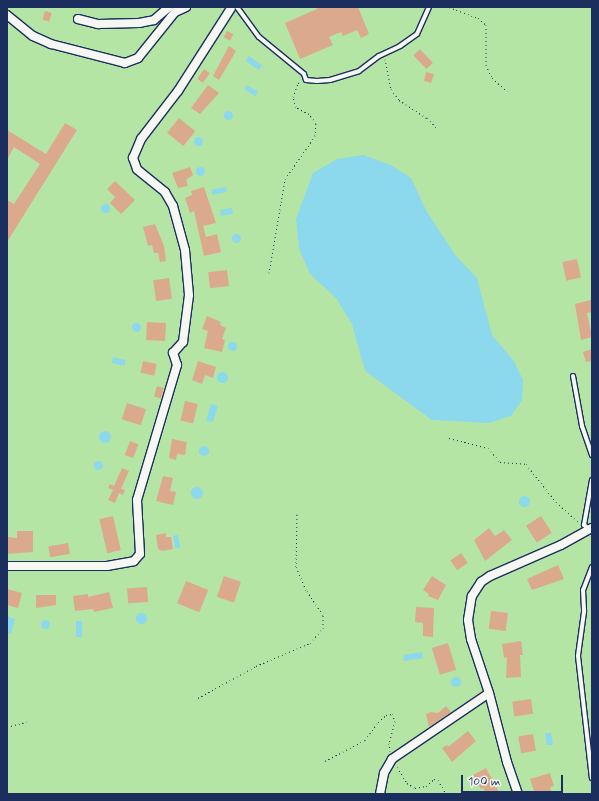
<!DOCTYPE html>
<style>
body{margin:0}
#map{position:relative;width:599px;height:801px;overflow:hidden;background:#f6f6f2;font-family:Mynerve,sans-serif}
div>[style]{position:absolute}
.green>*{inset:0;background:#b5e5a5;transform-origin:0 0}
.water>*{inset:0;background:#8cd8ec;transform-origin:0 0}
.round{border-radius:50%}
.building>*{inset:0;background:#dbaa8d;transform-origin:0 0}
.path>*{height:1px;margin-top:-0.5px;transform-origin:0;background:repeating-linear-gradient(90deg,#1b2f5e 0 1px,transparent 0 4px)}
.roads{filter:drop-shadow(1px 0 #1b2f5e) drop-shadow(-1px 0 #1b2f5e) drop-shadow(0 1px #1b2f5e) drop-shadow(0 -1px #1b2f5e)}
.lane>*{height:4px;margin:-2px;padding:0 2px;transform-origin:2px;border-radius:2px;background:#f6f6f2}
.street>*{height:8px;margin:-4px;padding:0 4px;transform-origin:4px;border-radius:4px;background:#f6f6f2}
span{translate:-50% -50%;white-space:nowrap;text-align:center;line-height:1.15;-webkit-text-stroke:3.5px #f6f6f2;paint-order:stroke}
.frame{position:absolute;inset:0;border:8px solid #1b2f5e;pointer-events:none}
.scale{position:absolute;left:461px;top:775px;width:102px;height:18px;box-sizing:border-box;border:2px solid #1b2f5e;border-top:0;padding-left:5px;font-size:12px;line-height:14px;white-space:nowrap;color:#1b2f5e;-webkit-text-stroke:3px #f6f6f2;paint-order:stroke}
</style>
<div id="map">
<div class="green">
<div style="left:7px;top:7px;width:585px;height:787px"></div>
</div>
<div class="water">
<div style="left:249px;top:56px;width:16px;height:6px;rotate:35deg"></div>
<div style="left:247px;top:85px;width:13px;height:5px;rotate:32deg"></div>
<div class="round" style="left:223.5px;top:110.5px;width:9px;height:9px"></div>
<div class="round" style="left:193.5px;top:136.5px;width:9px;height:9px"></div>
<div style="clip-path:polygon(363px 155px,391px 165px,411px 178px,427px 212px,456px 256px,477px 278px,492px 335px,514px 361px,523px 380px,522px 400px,511px 416px,489px 423px,432px 420px,365px 371px,352px 324px,336px 298px,310px 274px,299px 249px,296px 219px,313px 173px,337px 159px)"></div>
<div class="round" style="left:195.5px;top:166.5px;width:9px;height:9px"></div>
<div style="left:226px;top:187px;width:5px;height:15px;rotate:79deg"></div>
<div class="round" style="left:100.5px;top:203.5px;width:9px;height:9px"></div>
<div style="left:232px;top:208px;width:6px;height:12px;rotate:81deg"></div>
<div class="round" style="left:231.5px;top:233.5px;width:9px;height:9px"></div>
<div class="round" style="left:131.5px;top:322.5px;width:9px;height:9px"></div>
<div class="round" style="left:227.5px;top:341.5px;width:9px;height:9px"></div>
<div style="left:113px;top:357px;width:13px;height:6px;rotate:13deg"></div>
<div class="round" style="left:216.5px;top:371.5px;width:11px;height:11px"></div>
<div style="left:211px;top:404px;width:7px;height:17px;rotate:16deg"></div>
<div class="round" style="left:99px;top:431px;width:12px;height:12px"></div>
<div class="round" style="left:199px;top:446px;width:10px;height:10px"></div>
<div class="round" style="left:93.5px;top:460.5px;width:9px;height:9px"></div>
<div class="round" style="left:191px;top:487px;width:12px;height:12px"></div>
<div class="round" style="left:518.5px;top:495.5px;width:11px;height:11px"></div>
<div style="left:178px;top:535px;width:13px;height:5px;rotate:81deg"></div>
<div class="round" style="left:135.5px;top:612.5px;width:11px;height:11px"></div>
<div style="clip-path:polygon(7px 616px,15px 619px,11px 634px,7px 633px)"></div>
<div class="round" style="left:40.5px;top:619.5px;width:9px;height:9px"></div>
<div style="left:76px;top:621px;width:6px;height:16px"></div>
<div style="left:422px;top:652px;width:6px;height:19px;rotate:81deg"></div>
<div class="round" style="left:451px;top:677px;width:10px;height:10px"></div>
<div style="clip-path:polygon(545px 733px,551px 733px,553px 745px,547px 745px)"></div>
</div>
<div class="building">
<div style="clip-path:polygon(316px 7px,358px 7px,369px 34px,361px 38px,357px 30px,343px 36px,341px 32px,329px 37px,333px 45px,300px 59px,285px 23px,317px 9px)"></div>
<div style="left:45px;top:11px;width:7px;height:9px;rotate:16deg"></div>
<div style="left:227px;top:31px;width:7px;height:7px;rotate:27deg"></div>
<div style="clip-path:polygon(229px 46px,236px 51px,219px 80px,213px 76px)"></div>
<div style="left:420px;top:49px;width:19px;height:9px;rotate:47deg"></div>
<div style="left:204px;top:69px;width:7px;height:12px;rotate:34deg"></div>
<div style="clip-path:polygon(426px 72px,434px 74px,431px 83px,424px 81px)"></div>
<div style="clip-path:polygon(208px 85px,219px 93px,200px 114px,191px 108px)"></div>
<div style="left:179px;top:118px;width:21px;height:19px;rotate:39deg"></div>
<div style="clip-path:polygon(65px 123px,77px 130px,7px 242px,7px 200px,14px 204px,40px 164px,14px 147px,7px 160px,7px 130px,46px 154px)"></div>
<div style="clip-path:polygon(190px 167px,193px 175px,186px 180px,188px 186px,178px 188px,172px 173px)"></div>
<div style="clip-path:polygon(115px 181px,135px 200px,121px 214px,110px 203px,115px 197px,107px 189px)"></div>
<div style="clip-path:polygon(204px 187px,216px 223px,203px 226px,206px 237px,217px 234px,221px 252px,204px 256px,194px 211px,190px 213px,185px 198px,192px 195px,191px 191px)"></div>
<div style="clip-path:polygon(155px 224px,164px 246px,166px 261px,160px 262px,158px 253px,154px 253px,152px 245px,148px 246px,143px 227px)"></div>
<div style="left:577px;top:259px;width:19px;height:15px;rotate:78deg"></div>
<div style="left:227px;top:270px;width:16px;height:19px;rotate:83deg"></div>
<div style="left:169px;top:278px;width:21px;height:16px;rotate:82deg"></div>
<div style="clip-path:polygon(591px 300px,592px 312px,587px 313px,592px 337px,581px 340px,575px 304px)"></div>
<div style="clip-path:polygon(207px 316px,221px 322px,220px 325px,226px 328px,222px 339px,225px 340px,222px 352px,204px 348px,208px 331px,202px 329px)"></div>
<div style="left:147px;top:322px;width:19px;height:18px;rotate:3deg"></div>
<div style="clip-path:polygon(592px 349px,592px 361px,586px 362px,583px 352px)"></div>
<div style="left:143px;top:361px;width:14px;height:12px;rotate:12deg"></div>
<div style="clip-path:polygon(198px 361px,216px 367px,213px 378px,205px 375px,202px 384px,192px 380px)"></div>
<div style="left:157px;top:386px;width:7px;height:11px;rotate:16deg"></div>
<div style="left:185px;top:401px;width:13px;height:20px;rotate:13deg"></div>
<div style="left:127px;top:403px;width:20px;height:17px;rotate:18deg"></div>
<div style="clip-path:polygon(172px 439px,187px 442px,185px 455px,177px 454px,176px 460px,169px 458px)"></div>
<div style="left:130px;top:441px;width:9px;height:15px;rotate:21deg"></div>
<div style="clip-path:polygon(122px 468px,129px 471px,121px 489px,125px 490px,123px 495px,119px 493px,115px 503px,108px 500px,113px 490px,108px 488px,110px 484px,114px 486px)"></div>
<div style="clip-path:polygon(163px 476px,173px 478px,170px 491px,176px 492px,173px 505px,156px 501px)"></div>
<div style="left:113px;top:516px;width:35px;height:14px;rotate:77deg"></div>
<div style="left:541px;top:516px;width:20px;height:18px;rotate:57deg"></div>
<div style="clip-path:polygon(489px 528px,495px 536px,504px 530px,512px 540px,485px 561px,474px 540px)"></div>
<div style="clip-path:polygon(17px 531px,33px 531px,33px 552px,7px 554px,7px 537px,17px 538px)"></div>
<div style="clip-path:polygon(166px 533px,166px 537px,171px 537px,173px 549px,162px 551px,158px 549px,156px 535px)"></div>
<div style="left:68px;top:543px;width:11px;height:20px;rotate:80deg"></div>
<div style="left:461px;top:553px;width:12px;height:13px;rotate:55deg"></div>
<div style="clip-path:polygon(558px 565px,564px 579px,532px 590px,527px 579px)"></div>
<div style="left:224px;top:576px;width:18px;height:22px;rotate:19deg"></div>
<div style="clip-path:polygon(432px 576px,446px 585px,438px 600px,428px 596px,429px 594px,423px 590px)"></div>
<div style="left:186px;top:581px;width:24px;height:24px;rotate:22deg"></div>
<div style="left:147px;top:587px;width:15px;height:20px;rotate:86deg"></div>
<div style="clip-path:polygon(7px 589px,22px 593px,18px 608px,7px 605px)"></div>
<div style="clip-path:polygon(109px 592px,113px 608px,94px 612px,93px 609px,75px 611px,73px 596px,88px 594px,88px 597px)"></div>
<div style="clip-path:polygon(36px 595px,56px 595px,56px 605px,36px 608px)"></div>
<div style="clip-path:polygon(416px 607px,434px 608px,433px 637px,423px 636px,423px 623px,415px 622px)"></div>
<div style="left:491px;top:611px;width:17px;height:18px;rotate:7deg"></div>
<div style="clip-path:polygon(521px 641px,523px 655px,520px 655px,521px 677px,506px 678px,507px 657px,504px 658px,502px 644px)"></div>
<div style="left:448px;top:643px;width:28px;height:17px;rotate:73deg"></div>
<div style="left:531px;top:699px;width:15px;height:19px;rotate:82deg"></div>
<div style="clip-path:polygon(446px 706px,451px 712px,429px 727px,426px 714px,431px 712px,438px 713px)"></div>
<div style="clip-path:polygon(468px 731px,476px 741px,452px 762px,442px 748px,447px 745px,448px 747px)"></div>
<div style="left:533px;top:734px;width:17px;height:15px;rotate:80deg"></div>
<div style="clip-path:polygon(486px 768px,500px 794px,487px 794px,483px 788px,481px 789px,473px 775px)"></div>
<div style="clip-path:polygon(550px 773px,554px 786px,550px 787px,552px 794px,535px 794px,530px 779px)"></div>
</div>
<div class="path">
<div style="left:449px;top:7px;width:31px;rotate:21deg"></div>
<div style="left:478px;top:18px;width:11px;rotate:41deg"></div>
<div style="left:486px;top:25px;width:40px;rotate:90deg"></div>
<div style="left:486px;top:65px;width:14px;rotate:65deg"></div>
<div style="left:492px;top:78px;width:20px;rotate:41deg"></div>
<div style="left:385px;top:59px;width:31px;rotate:79deg"></div>
<div style="left:391px;top:89px;width:14px;rotate:54deg"></div>
<div style="left:399px;top:100px;width:33px;rotate:33deg"></div>
<div style="left:427px;top:118px;width:14px;rotate:45deg"></div>
<div style="left:269px;top:273px;width:95px;rotate:-80.3deg"></div>
<div style="left:285px;top:179px;width:52px;rotate:-55.1deg"></div>
<div style="left:315px;top:136px;width:13px;rotate:-86deg"></div>
<div style="left:316px;top:123px;width:11px;rotate:-128deg"></div>
<div style="left:309px;top:114px;width:15px;rotate:-152deg"></div>
<div style="left:296px;top:107px;width:10px;rotate:-107deg"></div>
<div style="left:293px;top:97px;width:15px;rotate:-70deg"></div>
<div style="left:298px;top:83px;width:4px;rotate:-14deg"></div>
<div style="left:449px;top:438px;width:40px;rotate:14.4deg"></div>
<div style="left:488px;top:448px;width:18px;rotate:49deg"></div>
<div style="left:500px;top:462px;width:26px;rotate:4deg"></div>
<div style="left:526px;top:464px;width:48px;rotate:51.7deg"></div>
<div style="left:556px;top:502px;width:30px;rotate:42deg"></div>
<div style="left:198px;top:698px;width:66px;rotate:-28.9deg"></div>
<div style="left:256px;top:666px;width:59px;rotate:-23.1deg"></div>
<div style="left:310px;top:643px;width:20px;rotate:-49deg"></div>
<div style="left:323px;top:628px;width:13px;rotate:-90deg"></div>
<div style="left:323px;top:615px;width:30px;rotate:-124deg"></div>
<div style="left:306px;top:590px;width:25px;rotate:-113deg"></div>
<div style="left:296px;top:567px;width:53px;rotate:-88.9deg"></div>
<div style="left:7px;top:727px;width:20px;rotate:-15deg"></div>
<div style="left:325px;top:761px;width:45px;rotate:-27.7deg"></div>
<div style="left:365px;top:740px;width:22px;rotate:-54deg"></div>
<div style="left:378px;top:722px;width:11px;rotate:-41deg"></div>
<div style="left:386px;top:715px;width:6px;rotate:-9deg"></div>
<div style="left:392px;top:714px;width:8px;rotate:67deg"></div>
<div style="left:395px;top:721px;width:23px;rotate:105deg"></div>
<div style="left:389px;top:743px;width:8px;rotate:83deg"></div>
<div style="left:397px;top:767px;width:19px;rotate:58deg"></div>
<div style="left:407px;top:783px;width:9px;rotate:32deg"></div>
<div style="left:415px;top:788px;width:11px;rotate:-10deg"></div>
<div style="left:426px;top:786px;width:11px;rotate:-41deg"></div>
<div style="left:434px;top:779px;width:4px;rotate:14deg"></div>
<div style="left:438px;top:780px;width:16px;rotate:60deg"></div>
</div>
<div class="roads">
<div class="lane">
<div style="left:237px;top:7px;width:37px;rotate:54deg"></div>
<div style="left:259px;top:37px;width:58px;rotate:39.4deg"></div>
<div style="left:304px;top:74px;width:6px;rotate:72deg"></div>
<div style="left:306px;top:80px;width:11px;rotate:5deg"></div>
<div style="left:317px;top:81px;width:13px;rotate:-4deg"></div>
<div style="left:330px;top:80px;width:30px;rotate:-17deg"></div>
<div style="left:359px;top:71px;width:25px;rotate:-37deg"></div>
<div style="left:379px;top:56px;width:23px;rotate:-25deg"></div>
<div style="left:400px;top:46px;width:21px;rotate:-35deg"></div>
<div style="left:417px;top:34px;width:30px;rotate:-66deg"></div>
<div style="left:573px;top:376px;width:51px;rotate:79.8deg"></div>
<div style="left:582px;top:426px;width:31px;rotate:71deg"></div>
<div style="left:590px;top:530px;width:8px;rotate:-140deg"></div>
<div style="left:584px;top:525px;width:46px;rotate:-79.9deg"></div>
<div style="left:592px;top:567px;width:25px;rotate:111deg"></div>
<div style="left:583px;top:590px;width:22px;rotate:87deg"></div>
<div style="left:584px;top:612px;width:44px;rotate:97.8deg"></div>
<div style="left:578px;top:656px;width:123px;rotate:83.5deg"></div>
</div>
<div class="street">
<div style="left:7px;top:15px;width:33px;rotate:39deg"></div>
<div style="left:33px;top:36px;width:20px;rotate:24deg"></div>
<div style="left:51px;top:44px;width:76px;rotate:14.4deg"></div>
<div style="left:125px;top:63px;width:14px;rotate:-21deg"></div>
<div style="left:138px;top:58px;width:59px;rotate:-51.2deg"></div>
<div style="left:175px;top:12px;width:12px;rotate:-24deg"></div>
<div style="left:78px;top:19px;width:21px;rotate:14deg"></div>
<div style="left:98px;top:24px;width:41px;rotate:-1.4deg"></div>
<div style="left:139px;top:23px;width:15px;rotate:-11deg"></div>
<div style="left:154px;top:20px;width:20px;rotate:-41deg"></div>
<div style="left:7px;top:566px;width:100px"></div>
<div style="left:107px;top:566px;width:27px;rotate:-10deg"></div>
<div style="left:134px;top:561px;width:9px;rotate:-49deg"></div>
<div style="left:140px;top:554px;width:54px;rotate:-93.2deg"></div>
<div style="left:137px;top:500px;width:141px;rotate:-73.5deg"></div>
<div style="left:177px;top:365px;width:13px;rotate:-108deg"></div>
<div style="left:173px;top:353px;width:15px;rotate:-48deg"></div>
<div style="left:183px;top:342px;width:47px;rotate:-82.7deg"></div>
<div style="left:189px;top:295px;width:45px;rotate:-95.1deg"></div>
<div style="left:185px;top:250px;width:46px;rotate:-105.3deg"></div>
<div style="left:173px;top:206px;width:16px;rotate:-120deg"></div>
<div style="left:165px;top:192px;width:36px;rotate:-141deg"></div>
<div style="left:137px;top:169px;width:12px;rotate:-110deg"></div>
<div style="left:133px;top:158px;width:21px;rotate:-67deg"></div>
<div style="left:141px;top:139px;width:61px;rotate:-52.4deg"></div>
<div style="left:178px;top:91px;width:98px;rotate:-57.4deg"></div>
<div style="left:380px;top:794px;width:21px;rotate:-79deg"></div>
<div style="left:384px;top:773px;width:16px;rotate:-60deg"></div>
<div style="left:392px;top:759px;width:117px;rotate:-34.2deg"></div>
<div style="left:518px;top:794px;width:34px;rotate:-109deg"></div>
<div style="left:507px;top:762px;width:71px;rotate:-104.6deg"></div>
<div style="left:489px;top:693px;width:57px;rotate:-108.4deg"></div>
<div style="left:471px;top:639px;width:19px;rotate:-99deg"></div>
<div style="left:468px;top:620px;width:24px;rotate:-81deg"></div>
<div style="left:472px;top:596px;width:17px;rotate:-57deg"></div>
<div style="left:481px;top:582px;width:11px;rotate:-34deg"></div>
<div style="left:490px;top:576px;width:77px;rotate:-23.6deg"></div>
<div style="left:561px;top:545px;width:35px;rotate:-29deg"></div>
</div>
</div>
<div class="frame"></div>
<div class="scale">100 m</div>
</div>
